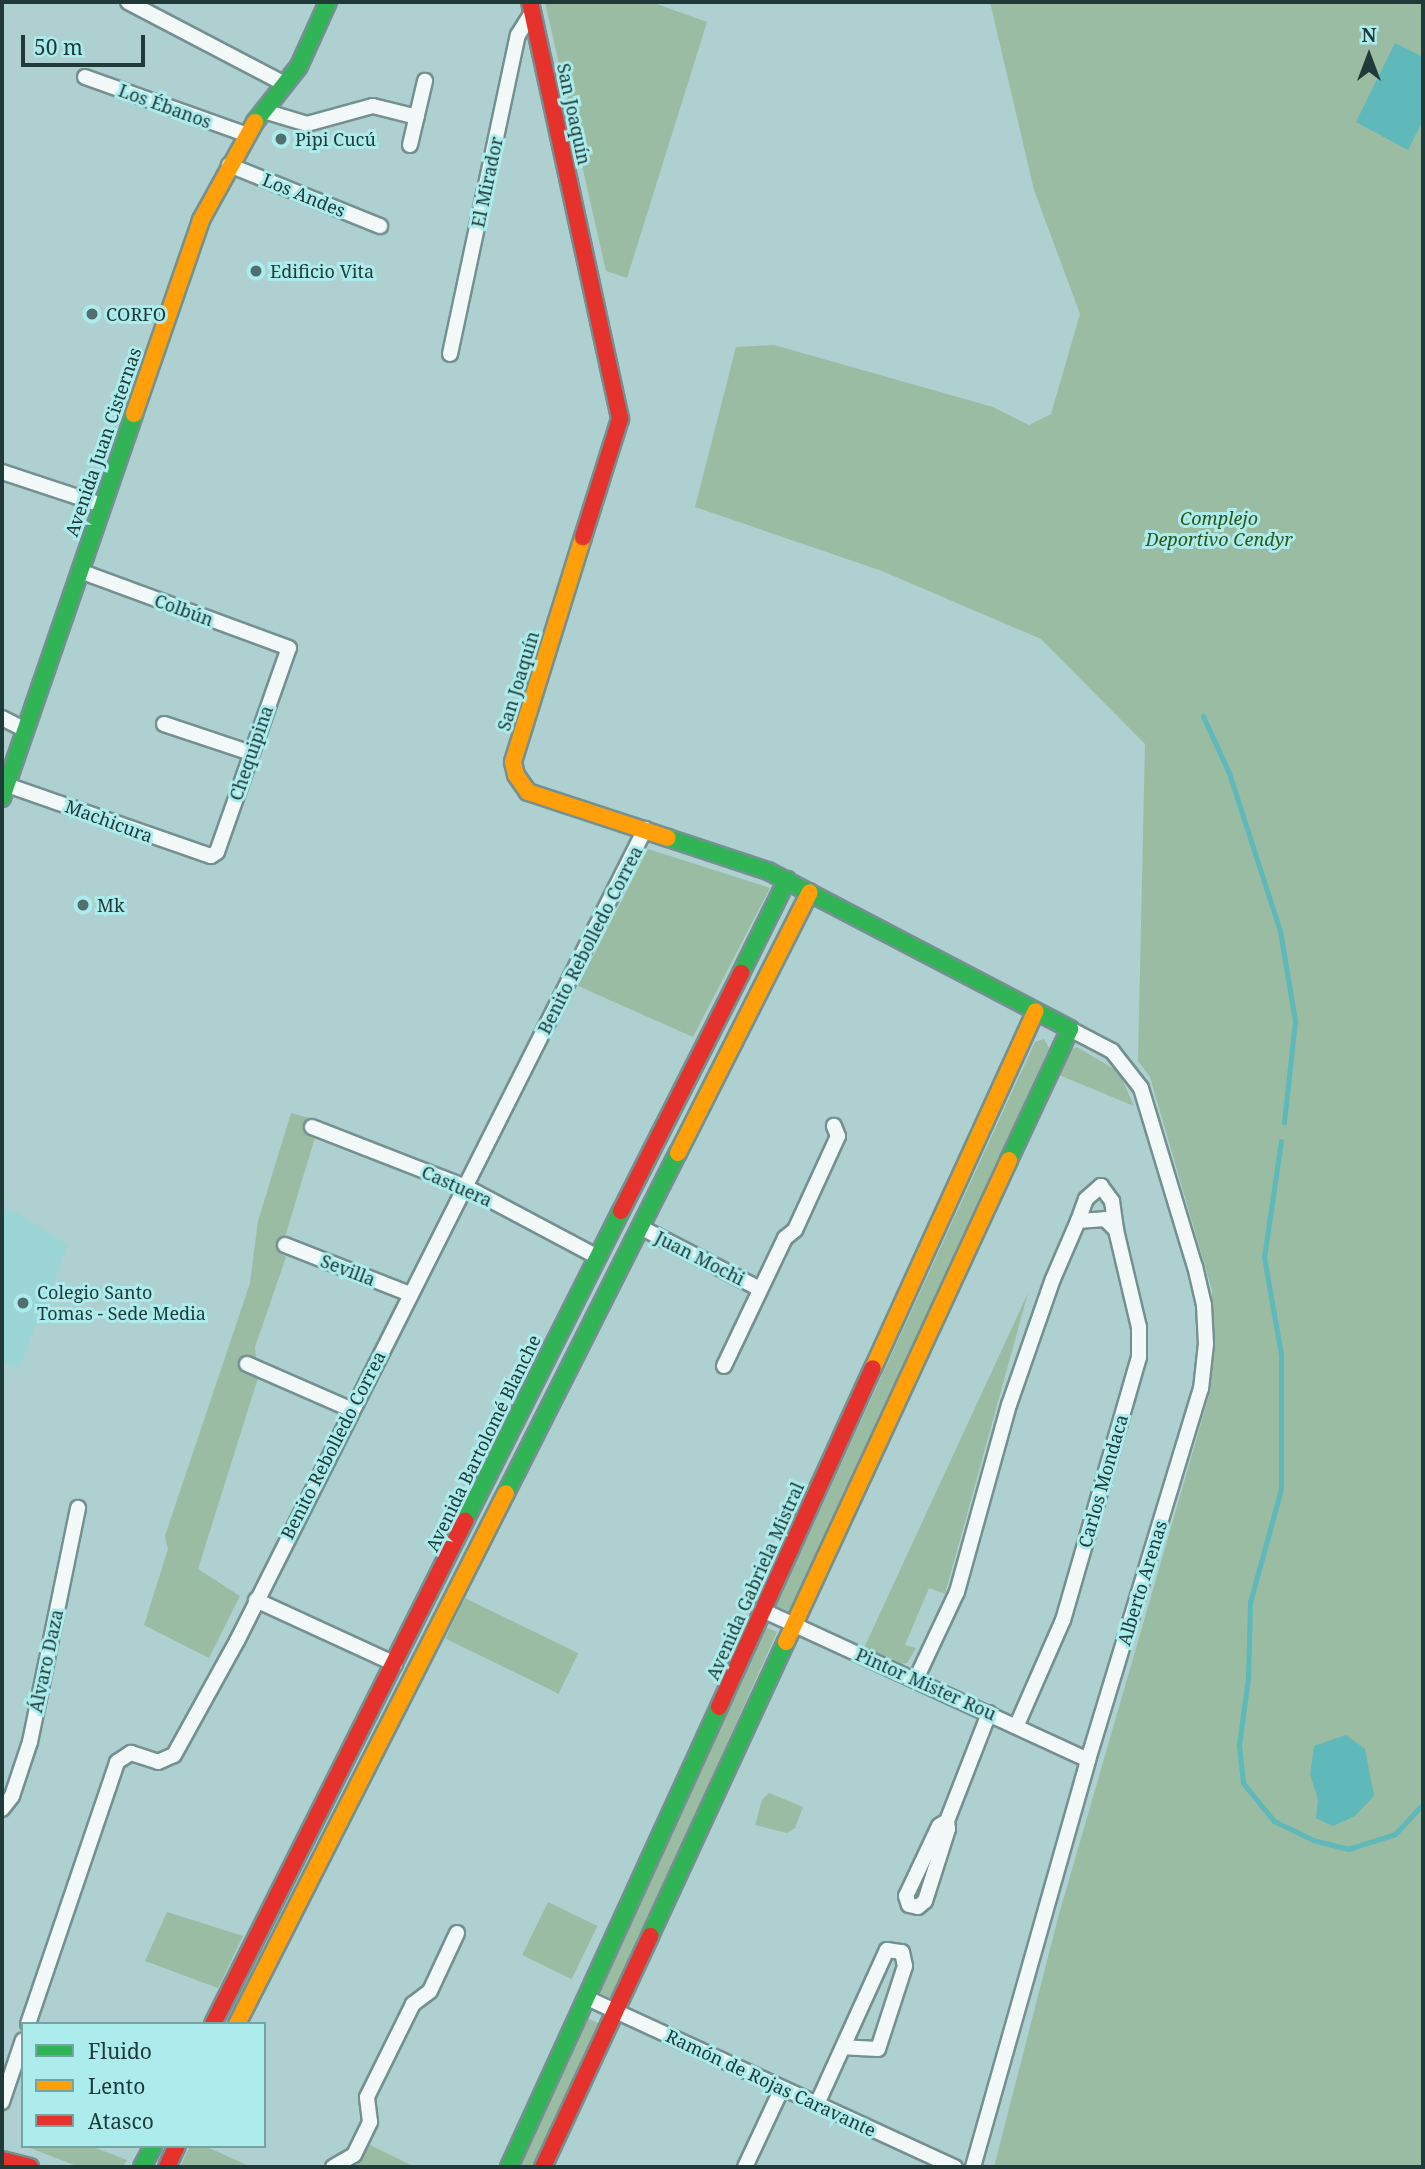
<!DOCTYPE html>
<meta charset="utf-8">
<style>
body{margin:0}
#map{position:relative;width:1425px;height:2169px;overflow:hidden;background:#aed0d0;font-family:"Noto Serif",serif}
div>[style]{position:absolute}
.built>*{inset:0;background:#9cd5d5}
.green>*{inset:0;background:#9abca2;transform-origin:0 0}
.water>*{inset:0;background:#5fb8ba}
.stream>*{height:5px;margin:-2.5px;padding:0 2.5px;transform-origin:2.5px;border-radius:2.5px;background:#5fb8ba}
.roads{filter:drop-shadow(2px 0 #749090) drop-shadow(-2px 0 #749090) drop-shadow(0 2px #749090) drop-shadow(0 -2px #749090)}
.street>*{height:14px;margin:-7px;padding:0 7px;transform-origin:7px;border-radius:7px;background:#f3f8f8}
.fast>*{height:16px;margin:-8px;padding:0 8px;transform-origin:8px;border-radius:8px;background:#30b455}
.slow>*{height:16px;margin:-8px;padding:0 8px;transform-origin:8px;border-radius:8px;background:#ff9f0a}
.jam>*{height:16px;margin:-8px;padding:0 8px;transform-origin:8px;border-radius:8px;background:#e5322d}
.dots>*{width:19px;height:19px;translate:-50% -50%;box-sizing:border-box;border:4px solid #acecec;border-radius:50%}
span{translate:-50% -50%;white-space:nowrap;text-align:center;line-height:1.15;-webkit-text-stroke:6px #acecec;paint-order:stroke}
.street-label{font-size:18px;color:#203a3a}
.poi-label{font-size:18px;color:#203a3a}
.left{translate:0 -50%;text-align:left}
.park-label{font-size:18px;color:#2d5718;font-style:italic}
.frame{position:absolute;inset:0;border:4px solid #203a3a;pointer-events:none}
.legend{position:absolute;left:21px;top:2022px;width:245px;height:126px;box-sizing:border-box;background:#acecec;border:2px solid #74a5a5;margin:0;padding:9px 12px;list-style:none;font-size:21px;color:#203a3a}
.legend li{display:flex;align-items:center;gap:14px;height:35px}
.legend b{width:35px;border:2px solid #74a5a5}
.north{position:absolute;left:1334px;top:21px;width:70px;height:70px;-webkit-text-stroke:5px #acecec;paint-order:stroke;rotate:0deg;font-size:19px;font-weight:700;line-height:28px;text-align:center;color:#203a3a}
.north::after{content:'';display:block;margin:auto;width:24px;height:32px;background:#203a3a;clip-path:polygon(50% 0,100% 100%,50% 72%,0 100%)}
.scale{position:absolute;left:21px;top:35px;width:124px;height:32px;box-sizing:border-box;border:4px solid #203a3a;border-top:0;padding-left:9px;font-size:21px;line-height:24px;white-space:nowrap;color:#203a3a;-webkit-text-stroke:5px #acecec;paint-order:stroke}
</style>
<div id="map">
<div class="built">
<div style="clip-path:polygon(2px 1209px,16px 1212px,68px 1245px,19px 1368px,2px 1362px)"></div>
</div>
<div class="green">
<div style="clip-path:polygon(545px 2px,651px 2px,707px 22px,627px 278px,606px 271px)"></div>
<div style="clip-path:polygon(990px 2px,1423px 2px,1423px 2167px,994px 2167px,1058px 1918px,1211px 1389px,1212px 1290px,1150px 1077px,1138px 1061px,1145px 744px,1041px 639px,882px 571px,695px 507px,736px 347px,774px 345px,993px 407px,1029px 425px,1051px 414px,1080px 314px,1034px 190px)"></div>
<div style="clip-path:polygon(648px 849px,770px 888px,693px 1037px,578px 986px)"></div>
<div style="clip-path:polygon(1044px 1039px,1049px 1048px,790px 1612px,776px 1606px,1035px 1042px)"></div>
<div style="clip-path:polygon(1077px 1047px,1119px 1072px,1134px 1106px,1059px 1075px,1071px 1050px)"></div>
<div style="clip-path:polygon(291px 1113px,320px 1121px,280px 1253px,286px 1257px,255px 1347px,258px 1378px,198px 1569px,240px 1596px,209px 1658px,144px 1625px,168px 1549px,165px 1536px,250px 1283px,258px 1221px)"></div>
<div style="clip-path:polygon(1028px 1293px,945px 1594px,929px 1588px,905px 1645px,916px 1648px,907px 1663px,899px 1664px,864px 1648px)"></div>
<div style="left:465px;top:1598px;width:126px;height:45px;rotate:26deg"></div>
<div style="clip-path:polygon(765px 1627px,777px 1632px,613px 1999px,598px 1992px)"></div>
<div style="clip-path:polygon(769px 1793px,803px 1807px,795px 1828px,787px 1833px,755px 1825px,762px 1800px)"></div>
<div style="left:548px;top:1902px;width:55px;height:59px;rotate:26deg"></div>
<div style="clip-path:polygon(167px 1912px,243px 1936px,218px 1988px,145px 1961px)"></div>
<div style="clip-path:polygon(587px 2018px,602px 2025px,535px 2167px,519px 2167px)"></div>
<div style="clip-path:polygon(370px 2145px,415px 2167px,356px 2167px)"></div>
<div style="clip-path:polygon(25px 2146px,90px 2146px,127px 2160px,123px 2167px,79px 2167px)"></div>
<div style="clip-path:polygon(190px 2146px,205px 2146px,251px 2167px,180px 2167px)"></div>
</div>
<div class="water">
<div style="clip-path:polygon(1395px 43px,1423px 57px,1423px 120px,1408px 150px,1356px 122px)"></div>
<div style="clip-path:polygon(1346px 1735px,1365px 1749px,1374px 1796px,1355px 1816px,1333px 1826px,1316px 1818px,1318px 1799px,1310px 1775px,1314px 1746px)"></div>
</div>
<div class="stream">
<div style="left:1203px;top:716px;width:63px;rotate:65.5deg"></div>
<div style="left:1229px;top:773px;width:166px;rotate:72.1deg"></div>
<div style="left:1280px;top:931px;width:91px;rotate:80.5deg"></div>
<div style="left:1295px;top:1021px;width:102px;rotate:96.2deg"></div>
<div style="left:1281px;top:1141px;width:117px;rotate:98.3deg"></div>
<div style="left:1264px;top:1257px;width:98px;rotate:80.1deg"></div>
<div style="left:1281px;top:1354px;width:135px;rotate:90deg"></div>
<div style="left:1281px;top:1489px;width:117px;rotate:105.3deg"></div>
<div style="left:1250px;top:1602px;width:76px;rotate:91.5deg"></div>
<div style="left:1248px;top:1678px;width:68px;rotate:97.7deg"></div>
<div style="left:1239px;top:1745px;width:38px;rotate:84deg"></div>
<div style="left:1243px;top:1783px;width:49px;rotate:50.8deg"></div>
<div style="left:1274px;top:1821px;width:43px;rotate:26deg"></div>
<div style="left:1313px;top:1840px;width:36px;rotate:14deg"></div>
<div style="left:1348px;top:1849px;width:49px;rotate:-17.7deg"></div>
<div style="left:1395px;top:1834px;width:41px;rotate:-47deg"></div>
</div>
<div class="roads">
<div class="street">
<div style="left:128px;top:2px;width:177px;rotate:27.6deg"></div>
<div style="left:85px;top:77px;width:170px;rotate:19.6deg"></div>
<div style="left:264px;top:111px;width:45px;rotate:16.8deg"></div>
<div style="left:307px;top:124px;width:68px;rotate:-15.3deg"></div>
<div style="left:373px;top:106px;width:45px;rotate:14deg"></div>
<div style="left:410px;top:145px;width:66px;rotate:-76.8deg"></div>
<div style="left:229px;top:165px;width:163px;rotate:22deg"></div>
<div style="left:450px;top:354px;width:326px;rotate:-78deg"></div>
<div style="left:518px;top:35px;width:26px;rotate:-58deg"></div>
<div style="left:2px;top:472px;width:105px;rotate:18.3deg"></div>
<div style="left:2px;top:718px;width:25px;rotate:27deg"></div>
<div style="left:164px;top:724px;width:92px;rotate:18.4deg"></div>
<div style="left:7px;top:785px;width:216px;rotate:19.2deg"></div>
<div style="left:211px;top:856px;width:7px;rotate:-34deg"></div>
<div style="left:217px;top:852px;width:216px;rotate:-70.6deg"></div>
<div style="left:289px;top:648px;width:223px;rotate:-159.8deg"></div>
<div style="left:312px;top:1127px;width:165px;rotate:21.3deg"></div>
<div style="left:466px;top:1187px;width:147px;rotate:28deg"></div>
<div style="left:1078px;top:1221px;width:23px;rotate:-70deg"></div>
<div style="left:1086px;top:1199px;width:20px;rotate:-41deg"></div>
<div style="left:1101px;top:1186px;width:19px;rotate:54deg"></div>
<div style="left:1112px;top:1201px;width:29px;rotate:82deg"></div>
<div style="left:640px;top:1227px;width:135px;rotate:27.3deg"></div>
<div style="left:285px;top:1245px;width:134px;rotate:21.4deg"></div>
<div style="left:247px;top:1364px;width:112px;rotate:23.6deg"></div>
<div style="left:724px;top:1366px;width:142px;rotate:-64.5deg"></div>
<div style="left:785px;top:1238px;width:13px;rotate:-39deg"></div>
<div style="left:795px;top:1230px;width:103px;rotate:-65.4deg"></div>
<div style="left:838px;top:1136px;width:11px;rotate:-112deg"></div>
<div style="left:256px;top:1600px;width:153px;rotate:24.7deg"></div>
<div style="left:762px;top:1610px;width:359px;rotate:24.7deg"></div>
<div style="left:916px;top:1679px;width:96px;rotate:-64.8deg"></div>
<div style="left:957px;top:1592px;width:194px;rotate:-74.5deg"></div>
<div style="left:1009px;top:1405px;width:133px;rotate:-70.8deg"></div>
<div style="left:1053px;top:1279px;width:63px;rotate:-66.7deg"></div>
<div style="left:1078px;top:1221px;width:27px;rotate:-4deg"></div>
<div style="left:1105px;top:1219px;width:16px;rotate:45deg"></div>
<div style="left:1116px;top:1230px;width:100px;rotate:76.7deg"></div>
<div style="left:1139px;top:1327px;width:30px;rotate:90deg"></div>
<div style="left:1139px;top:1357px;width:274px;rotate:106.1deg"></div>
<div style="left:1063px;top:1620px;width:115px;rotate:113.7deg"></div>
<div style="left:2px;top:1809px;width:16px;rotate:-52deg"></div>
<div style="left:12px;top:1796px;width:57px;rotate:-71.6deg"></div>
<div style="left:30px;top:1742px;width:239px;rotate:-78.4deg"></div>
<div style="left:947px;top:1821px;width:9px;rotate:148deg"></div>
<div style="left:939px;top:1826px;width:77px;rotate:115.2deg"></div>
<div style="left:906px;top:1896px;width:9px;rotate:72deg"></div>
<div style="left:909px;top:1905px;width:9px;rotate:13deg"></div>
<div style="left:918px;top:1907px;width:9px;rotate:-41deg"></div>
<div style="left:925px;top:1901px;width:76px;rotate:-72.3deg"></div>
<div style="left:948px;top:1829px;width:8px;rotate:-97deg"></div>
<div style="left:947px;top:1821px;width:116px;rotate:-68.7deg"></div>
<div style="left:587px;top:1998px;width:405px;rotate:24.7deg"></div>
<div style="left:28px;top:2024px;width:277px;rotate:-71.2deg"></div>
<div style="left:117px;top:1762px;width:17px;rotate:-33deg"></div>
<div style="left:131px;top:1753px;width:28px;rotate:18deg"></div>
<div style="left:158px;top:1762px;width:17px;rotate:-24deg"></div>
<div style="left:174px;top:1755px;width:130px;rotate:-61.1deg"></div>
<div style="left:237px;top:1641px;width:909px;rotate:-63.32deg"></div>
<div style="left:2px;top:2102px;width:65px;rotate:-71.3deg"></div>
<div style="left:817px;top:2104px;width:169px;rotate:-65.6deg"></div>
<div style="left:887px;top:1950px;width:15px;rotate:8deg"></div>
<div style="left:902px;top:1952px;width:14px;rotate:78deg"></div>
<div style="left:905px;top:1966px;width:87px;rotate:108deg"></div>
<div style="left:878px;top:2049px;width:34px;rotate:-177deg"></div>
<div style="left:333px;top:2167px;width:24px;rotate:-30deg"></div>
<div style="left:354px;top:2155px;width:37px;rotate:-64deg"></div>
<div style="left:370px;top:2122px;width:25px;rotate:-97deg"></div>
<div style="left:367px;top:2097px;width:104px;rotate:-63.7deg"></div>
<div style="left:413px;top:2004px;width:21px;rotate:-37deg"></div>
<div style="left:430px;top:1991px;width:64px;rotate:-65deg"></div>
<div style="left:745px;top:2167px;width:87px;rotate:-64.9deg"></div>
<div style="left:973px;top:2167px;width:423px;rotate:-74.2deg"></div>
<div style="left:1088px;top:1760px;width:388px;rotate:-73.1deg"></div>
<div style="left:1201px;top:1389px;width:45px;rotate:-83.7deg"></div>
<div style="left:1206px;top:1344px;width:39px;rotate:-93deg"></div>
<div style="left:1204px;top:1305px;width:39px;rotate:-103deg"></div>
<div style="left:1195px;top:1267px;width:187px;rotate:-106.8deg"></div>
<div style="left:1141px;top:1088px;width:47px;rotate:-128.1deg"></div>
<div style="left:1112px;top:1051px;width:47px;rotate:-152.4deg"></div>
</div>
<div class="fast">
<div style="left:255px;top:122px;width:71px;rotate:-51.8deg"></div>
<div style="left:299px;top:66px;width:70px;rotate:-65.6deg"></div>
<div style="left:2px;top:798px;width:406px;rotate:-71deg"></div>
<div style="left:668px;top:838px;width:105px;rotate:18.3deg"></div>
<div style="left:768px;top:871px;width:341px;rotate:27.6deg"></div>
<div style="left:1070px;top:1029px;width:145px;rotate:115deg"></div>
<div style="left:741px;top:973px;width:104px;rotate:-63.7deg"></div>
<div style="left:506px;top:1493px;width:381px;rotate:-63.2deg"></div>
<div style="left:465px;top:1521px;width:347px;rotate:-63.3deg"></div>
<div style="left:650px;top:1936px;width:324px;rotate:-65.2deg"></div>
<div style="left:142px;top:2167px;width:24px;rotate:-62deg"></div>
<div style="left:509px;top:2167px;width:506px;rotate:-65.46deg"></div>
</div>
<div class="slow">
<div style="left:134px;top:414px;width:205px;rotate:-70.9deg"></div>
<div style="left:201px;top:220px;width:112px;rotate:-61.1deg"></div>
<div style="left:583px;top:537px;width:236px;rotate:107.3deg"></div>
<div style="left:513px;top:762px;width:13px;rotate:77deg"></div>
<div style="left:516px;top:775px;width:21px;rotate:55deg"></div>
<div style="left:528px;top:792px;width:147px;rotate:18.2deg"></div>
<div style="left:678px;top:1153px;width:292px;rotate:-63.2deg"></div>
<div style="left:873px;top:1368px;width:392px;rotate:-65.5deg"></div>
<div style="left:786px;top:1642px;width:531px;rotate:-65.17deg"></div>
<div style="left:237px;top:2024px;width:595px;rotate:-63.13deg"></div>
</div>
<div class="jam">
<div style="left:530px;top:2px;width:427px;rotate:77.8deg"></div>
<div style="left:620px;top:419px;width:124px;rotate:107.4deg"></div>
<div style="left:621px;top:1211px;width:267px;rotate:-63.2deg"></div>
<div style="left:719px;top:1707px;width:372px;rotate:-65.6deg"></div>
<div style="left:213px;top:2024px;width:563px;rotate:-63.39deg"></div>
<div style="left:2px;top:2160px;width:29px;rotate:14deg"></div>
<div style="left:167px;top:2167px;width:23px;rotate:-65deg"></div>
<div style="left:543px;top:2167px;width:255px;rotate:-65.1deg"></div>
</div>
</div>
<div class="dots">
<div style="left:281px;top:139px;background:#526e6e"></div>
<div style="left:256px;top:271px;background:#526e6e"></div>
<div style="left:92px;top:314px;background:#526e6e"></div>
<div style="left:83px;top:905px;background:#526e6e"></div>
<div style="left:23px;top:1303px;background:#526e6e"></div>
</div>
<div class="street-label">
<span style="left:165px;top:106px;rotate:20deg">Los Ébanos</span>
<span style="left:574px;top:114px;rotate:78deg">San Joaquín</span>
<span style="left:487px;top:182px;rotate:-78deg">El Mirador</span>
<span style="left:304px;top:195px;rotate:22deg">Los Andes</span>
<span style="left:103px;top:442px;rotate:-71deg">Avenida Juan Cisternas</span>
<span style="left:184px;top:610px;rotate:20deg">Colbún</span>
<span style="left:518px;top:681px;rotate:-73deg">San Joaquín</span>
<span style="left:251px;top:753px;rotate:-71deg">Chequipina</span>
<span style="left:109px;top:821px;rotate:20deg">Machicura</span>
<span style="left:590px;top:940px;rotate:-63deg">Benito Rebolledo Correa</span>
<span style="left:457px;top:1186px;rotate:24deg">Castuera</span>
<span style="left:700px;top:1258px;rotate:27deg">Juan Mochi</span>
<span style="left:348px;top:1270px;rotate:21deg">Sevilla</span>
<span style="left:483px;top:1443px;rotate:-64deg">Avenida Bartolomé Blanche</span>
<span style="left:333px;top:1445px;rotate:-63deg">Benito Rebolledo Correa</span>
<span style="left:1103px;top:1481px;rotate:-74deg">Carlos Mondaca</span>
<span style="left:755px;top:1581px;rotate:-66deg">Avenida Gabriela Mistral</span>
<span style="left:1142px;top:1583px;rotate:-73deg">Alberto Arenas</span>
<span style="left:46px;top:1661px;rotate:-78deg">Álvaro Daza</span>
<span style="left:926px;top:1684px;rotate:24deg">Pintor Mister Rou</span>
<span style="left:771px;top:2083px;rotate:25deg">Ramón de Rojas Caravante</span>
</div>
<div class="poi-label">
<span class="left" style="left:295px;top:139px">Pipi Cucú</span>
<span class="left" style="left:270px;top:271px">Edificio Vita</span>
<span class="left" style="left:106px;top:314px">CORFO</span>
<span class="left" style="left:97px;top:905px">Mk</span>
<span class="left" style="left:37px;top:1303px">Colegio Santo<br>Tomas - Sede Media</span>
</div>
<div class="park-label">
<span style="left:1219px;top:529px">Complejo<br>Deportivo Cendyr</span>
</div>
<div class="frame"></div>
<ul class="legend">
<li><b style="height:9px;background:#30b455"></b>Fluido</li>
<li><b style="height:9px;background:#ff9f0a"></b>Lento</li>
<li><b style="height:9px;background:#e5322d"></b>Atasco</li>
</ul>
<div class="north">N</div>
<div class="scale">50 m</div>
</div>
